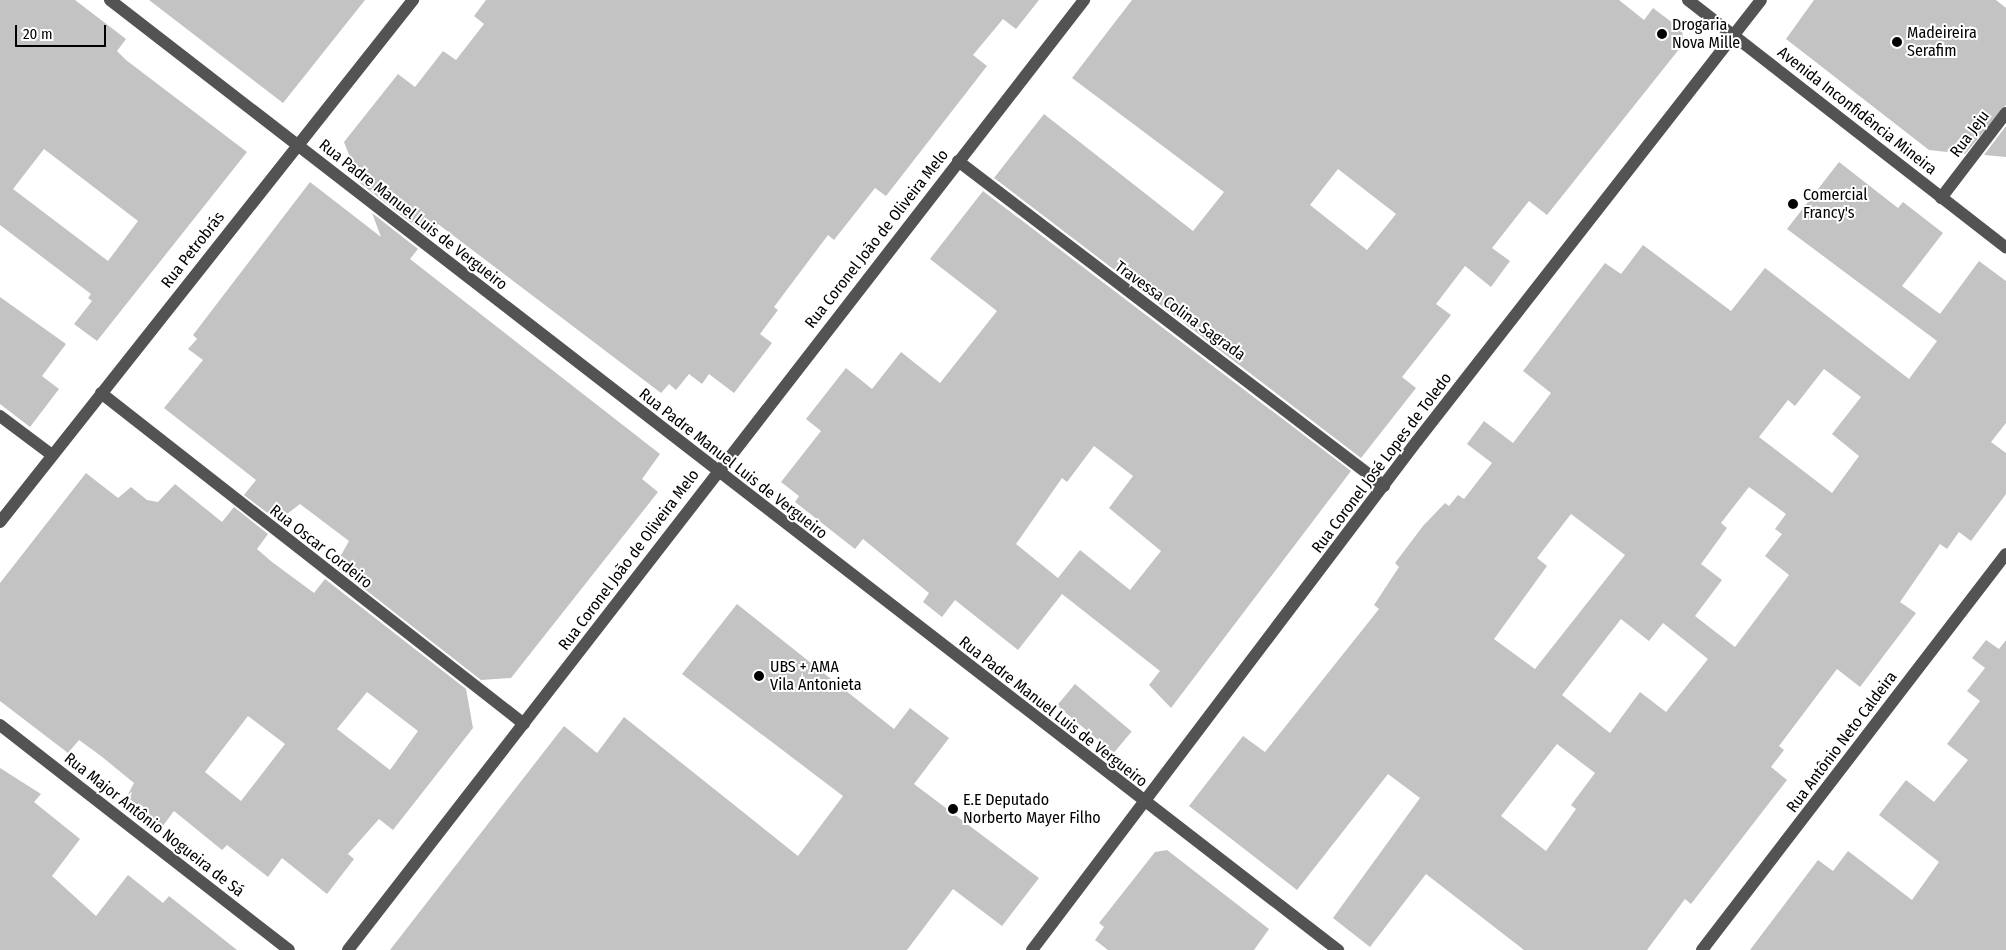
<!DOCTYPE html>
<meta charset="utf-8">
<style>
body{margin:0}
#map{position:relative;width:2006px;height:950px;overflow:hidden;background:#fff;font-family:"Fira Sans Condensed",sans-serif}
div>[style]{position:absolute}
.building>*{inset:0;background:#c3c3c3;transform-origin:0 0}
.minor>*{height:12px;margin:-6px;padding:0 6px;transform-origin:6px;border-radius:6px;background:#535353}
.dots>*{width:14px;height:14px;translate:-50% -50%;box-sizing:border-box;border:2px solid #fff;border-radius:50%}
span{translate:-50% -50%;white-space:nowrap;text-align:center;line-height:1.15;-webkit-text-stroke:4px #fff;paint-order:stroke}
.poi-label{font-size:16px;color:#000}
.left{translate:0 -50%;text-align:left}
.street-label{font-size:16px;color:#000}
.scale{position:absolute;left:15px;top:25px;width:91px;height:22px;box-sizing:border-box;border:2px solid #000;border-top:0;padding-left:6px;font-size:15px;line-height:18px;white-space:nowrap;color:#000;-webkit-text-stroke:4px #fff;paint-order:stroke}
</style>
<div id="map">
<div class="building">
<div style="clip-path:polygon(evenodd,0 0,75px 0,126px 39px,117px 51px,126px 60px,247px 152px,97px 341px,74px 324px,92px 301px,88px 298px,91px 294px,0 225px,0 0,44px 149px,138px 221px,108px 261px,13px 189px,44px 149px)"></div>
<div style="clip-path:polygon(149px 0,365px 0,283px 103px)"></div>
<div style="clip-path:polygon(486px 0,1039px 0,1016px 29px,1003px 19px,973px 55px,987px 66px,886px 196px,875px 188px,834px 240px,828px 235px,774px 307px,778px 310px,760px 334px,772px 343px,734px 393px,709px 374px,702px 384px,689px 374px,676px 390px,669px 384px,661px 393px,438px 224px,428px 236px,360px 183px,344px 142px,398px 74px,415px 87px,443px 51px,456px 60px,484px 24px,474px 16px)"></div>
<div style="clip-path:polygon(evenodd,1132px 0,1619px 0,1644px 20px,1653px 8px,1682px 30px,1684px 43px,1547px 215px,1529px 201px,1492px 248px,1510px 261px,1491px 287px,1465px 266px,1436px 304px,1451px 315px,1402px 377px,1416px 388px,1361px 458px,994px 178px,1044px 114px,1193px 231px,1224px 192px,1072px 78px,1132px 0,1338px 169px,1396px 214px,1367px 250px,1310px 205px,1338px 169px)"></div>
<div style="clip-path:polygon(1814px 0,1996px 0,2006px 8px,2006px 105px,1965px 154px,1929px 150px,1786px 39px)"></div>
<div style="clip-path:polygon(2006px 126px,2006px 157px,1984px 155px)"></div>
<div style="clip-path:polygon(evenodd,1839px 162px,1898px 208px,1903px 202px,1943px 233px,1902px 286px,1940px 314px,1979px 261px,2006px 281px,2006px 423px,1991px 442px,2006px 453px,2006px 494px,1971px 541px,1959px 532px,1947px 549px,1940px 544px,1900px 602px,1916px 613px,1860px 687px,1837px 669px,1779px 746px,1784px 750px,1771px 767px,1787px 780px,1691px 904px,1685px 899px,1647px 950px,1524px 950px,1426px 874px,1370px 947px,1333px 918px,1420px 798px,1388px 774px,1297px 890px,1189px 806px,1243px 736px,1265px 752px,1379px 609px,1374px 605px,1399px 567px,1395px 563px,1423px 526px,1445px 503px,1449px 506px,1458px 495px,1464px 499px,1492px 463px,1467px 444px,1484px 421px,1513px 443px,1551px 393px,1523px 371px,1605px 263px,1621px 274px,1643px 245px,1731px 311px,1765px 268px,1909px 379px,1937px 341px,1787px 229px,1839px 162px,1824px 369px,1861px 397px,1832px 434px,1859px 456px,1832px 493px,1759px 437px,1788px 400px,1795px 406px,1824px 369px,1839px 162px,1749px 487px,1786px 514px,1775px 529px,1782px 534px,1765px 556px,1789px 575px,1735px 647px,1695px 616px,1722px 580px,1701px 564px,1727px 528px,1721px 523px,1749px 487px,1839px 162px,1571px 514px,1625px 555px,1535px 669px,1494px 639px,1547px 566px,1537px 558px,1571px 514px,1839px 162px,1621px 619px,1649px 641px,1663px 623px,1708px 659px,1666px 712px,1640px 692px,1610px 733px,1562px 695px,1621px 619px,1839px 162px,1557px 744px,1595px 773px,1571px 805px,1576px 809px,1546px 851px,1501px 816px,1557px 744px)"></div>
<div style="clip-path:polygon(310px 182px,381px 237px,372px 213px,418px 249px,410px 259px,660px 454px,642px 479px,658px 492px,511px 678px,481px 680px,335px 566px,349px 541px,300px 504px,278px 521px,244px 495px,256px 480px,164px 408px,203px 360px,188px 349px,197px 339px,193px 335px)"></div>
<div style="clip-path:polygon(evenodd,983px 191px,1351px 471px,1171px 708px,1149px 685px,1160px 671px,1062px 594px,1018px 650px,955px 600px,942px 617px,923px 602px,929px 593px,863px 539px,855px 549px,795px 502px,799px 496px,781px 482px,821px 431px,806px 419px,846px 368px,872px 389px,901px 352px,940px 383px,997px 311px,930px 259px,983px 191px,1094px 446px,1133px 476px,1109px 508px,1161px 551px,1130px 590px,1080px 550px,1058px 578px,1016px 544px,1062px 478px,1067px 482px,1094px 446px)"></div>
<div style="clip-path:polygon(0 297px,66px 344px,42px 376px,59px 389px,30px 427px,0 404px)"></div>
<div style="clip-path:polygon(evenodd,86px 473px,118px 498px,131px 487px,147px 500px,158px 502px,175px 484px,222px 522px,234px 507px,268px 534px,257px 549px,272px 562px,314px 593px,325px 579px,466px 689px,473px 728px,393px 830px,379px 819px,348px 854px,354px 859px,327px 894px,282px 858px,268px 877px,227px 845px,222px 850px,174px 811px,162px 827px,125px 800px,134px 783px,101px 756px,79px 740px,68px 753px,0 701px,0 583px,86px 473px,367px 692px,418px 731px,390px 770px,337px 729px,367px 692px,86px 473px,248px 716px,285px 744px,241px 801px,205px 772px,248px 716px)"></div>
<div style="clip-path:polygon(737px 604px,894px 729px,910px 708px,949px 738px,914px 784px,1039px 878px,1002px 926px,953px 889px,907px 950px,390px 950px,564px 726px,597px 753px,624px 717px,798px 856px,843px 796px,682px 674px)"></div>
<div style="clip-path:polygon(1986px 640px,1999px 649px,2006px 640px,2006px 950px,1750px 950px,1818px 860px,1833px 871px,1848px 851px,1912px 900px,1939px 862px,1879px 815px,1906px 780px,1934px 802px,1968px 760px,1947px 744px,1980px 701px,1967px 691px,1985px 668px,1972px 658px)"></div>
<div style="left:1075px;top:684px;width:74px;height:28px;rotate:40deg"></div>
<div style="clip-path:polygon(0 768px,41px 794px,34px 802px,80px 839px,52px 876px,96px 916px,128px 875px,163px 903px,169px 896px,237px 950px,0 950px)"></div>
<div style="clip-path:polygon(1167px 850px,1269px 929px,1254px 950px,1108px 950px,1095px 940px,1104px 927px,1099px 923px,1155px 852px)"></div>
</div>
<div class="minor">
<div style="left:110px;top:0;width:1553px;rotate:37.73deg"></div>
<div style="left:1688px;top:0;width:403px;rotate:37.9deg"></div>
<div style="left:958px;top:161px;width:536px;rotate:37.34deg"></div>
<div style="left:1941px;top:198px;width:107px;rotate:-52.6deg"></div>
<div style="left:101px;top:393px;width:537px;rotate:38.04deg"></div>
<div style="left:0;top:416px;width:65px;rotate:36.9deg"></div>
<div style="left:0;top:522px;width:666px;rotate:-51.65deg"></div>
<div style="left:0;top:725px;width:366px;rotate:37.9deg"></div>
<div style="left:348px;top:950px;width:1202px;rotate:-52.23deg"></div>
<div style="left:1032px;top:950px;width:638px;rotate:-52.9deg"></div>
<div style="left:1417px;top:441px;width:559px;rotate:-52.04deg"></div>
<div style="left:1702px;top:950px;width:499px;rotate:-52.5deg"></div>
</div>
<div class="dots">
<div style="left:1662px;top:34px;background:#000"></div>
<div style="left:1897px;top:42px;background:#000"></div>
<div style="left:1793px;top:204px;background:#000"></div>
<div style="left:759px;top:676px;background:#000"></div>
<div style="left:953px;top:809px;background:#000"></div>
</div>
<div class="poi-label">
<span class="left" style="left:1672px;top:34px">Drogaria<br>Nova Mille</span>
<span class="left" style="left:1907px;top:42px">Madeireira<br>Serafim</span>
<span class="left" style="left:1803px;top:204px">Comercial<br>Francy's</span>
<span class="left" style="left:770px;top:676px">UBS + AMA<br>Vila Antonieta</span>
<span class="left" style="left:963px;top:809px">E.E Deputado<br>Norberto Mayer Filho</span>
</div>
<div class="street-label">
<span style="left:1857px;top:111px;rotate:38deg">Avenida Inconfidência Mineira</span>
<span style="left:1970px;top:134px;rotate:-53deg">Rua Jeju</span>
<span style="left:413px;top:215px;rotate:38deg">Rua Padre Manuel Luis de Vergueiro</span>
<span style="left:877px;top:239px;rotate:-52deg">Rua Coronel João de Oliveira Melo</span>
<span style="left:193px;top:250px;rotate:-52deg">Rua Petrobrás</span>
<span style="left:1180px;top:311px;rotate:36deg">Travessa Colina Sagrada</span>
<span style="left:1382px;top:463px;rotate:-53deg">Rua Coronel José Lopes de Toledo</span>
<span style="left:733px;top:464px;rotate:38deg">Rua Padre Manuel Luis de Vergueiro</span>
<span style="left:321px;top:547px;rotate:38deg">Rua Oscar Cordeiro</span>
<span style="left:629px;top:560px;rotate:-53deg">Rua Coronel João de Oliveira Melo</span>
<span style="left:1053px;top:712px;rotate:38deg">Rua Padre Manuel Luis de Vergueiro</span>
<span style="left:1842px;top:742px;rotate:-53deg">Rua Antônio Neto Caldeira</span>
<span style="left:154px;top:825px;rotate:38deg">Rua Major Antônio Nogueira de Sá</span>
</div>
<div class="scale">20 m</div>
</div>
